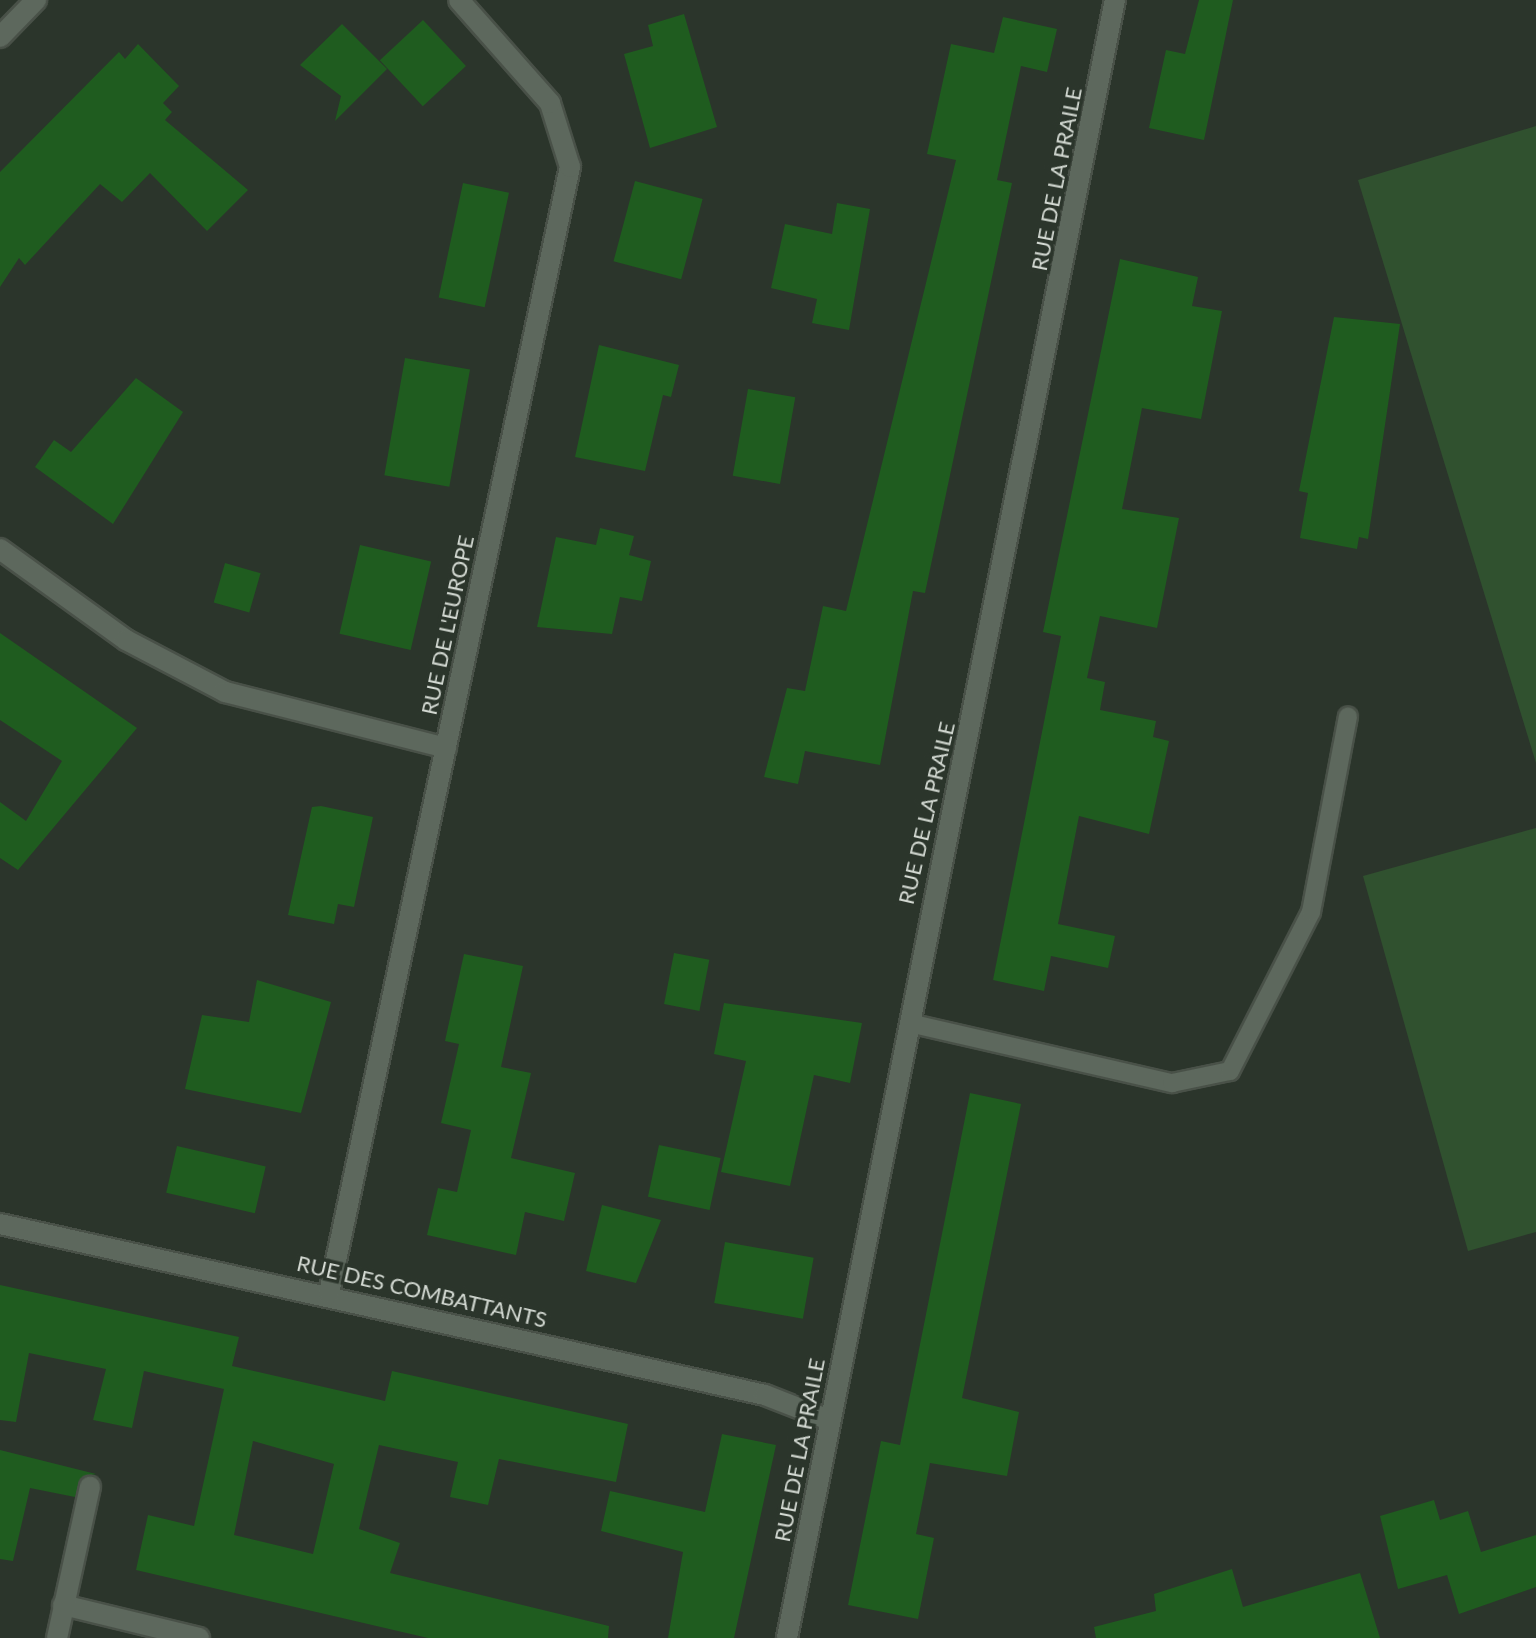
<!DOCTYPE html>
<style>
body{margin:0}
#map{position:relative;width:1536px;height:1638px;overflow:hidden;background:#2b352b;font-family:Lato,sans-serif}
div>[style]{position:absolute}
.green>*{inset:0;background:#30512f}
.building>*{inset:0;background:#1f5c1f;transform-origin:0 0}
.roads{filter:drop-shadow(2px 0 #495148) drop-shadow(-2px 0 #495148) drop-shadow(0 2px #495148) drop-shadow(0 -2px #495148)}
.service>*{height:18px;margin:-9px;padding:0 9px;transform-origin:9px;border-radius:9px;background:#5d685d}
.minor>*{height:20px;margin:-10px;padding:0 10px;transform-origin:10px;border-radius:10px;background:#5d685d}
span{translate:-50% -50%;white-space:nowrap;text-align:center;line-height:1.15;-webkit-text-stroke:7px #2b352b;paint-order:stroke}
.street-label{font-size:22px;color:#d3d9d2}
</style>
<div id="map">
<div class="green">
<div style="clip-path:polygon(1536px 126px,1536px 763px,1358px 180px)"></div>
<div style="clip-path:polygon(1536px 828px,1536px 1232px,1468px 1251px,1363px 876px)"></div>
</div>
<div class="building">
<div style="clip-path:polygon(1199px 0,1233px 0,1204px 140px,1149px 128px,1166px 50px,1185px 54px)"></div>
<div style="clip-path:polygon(684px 14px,717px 127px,650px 148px,624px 54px,653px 46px,648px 25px)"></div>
<div style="clip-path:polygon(1003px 17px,1057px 29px,1047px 72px,1021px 66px,997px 180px,1012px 183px,925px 593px,913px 591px,880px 765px,805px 751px,798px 784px,764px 777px,787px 688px,805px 691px,823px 606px,846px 611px,956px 160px,927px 154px,951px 44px,994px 53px)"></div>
<div style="left:423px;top:20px;width:63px;height:59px;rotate:47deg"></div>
<div style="clip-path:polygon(342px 24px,387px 69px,335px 121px,341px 96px,300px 65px)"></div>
<div style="clip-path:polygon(138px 44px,179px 86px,163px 103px,172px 112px,165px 120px,248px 190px,207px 231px,150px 173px,122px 202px,100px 184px,25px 265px,19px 258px,0 287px,0 172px,119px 52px,125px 59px)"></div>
<div style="left:635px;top:181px;width:70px;height:83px;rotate:15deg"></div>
<div style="left:463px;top:183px;width:47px;height:117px;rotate:12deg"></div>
<div style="clip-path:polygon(837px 203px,870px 209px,849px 330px,812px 323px,817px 299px,771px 288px,785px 224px,832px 234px)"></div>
<div style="clip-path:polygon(1120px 259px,1198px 277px,1192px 306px,1222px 311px,1201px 419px,1142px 408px,1128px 479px,1122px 509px,1179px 518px,1157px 628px,1100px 616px,1087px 678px,1105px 682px,1100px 710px,1156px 721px,1153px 737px,1169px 741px,1149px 834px,1079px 816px,1058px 924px,1115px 936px,1108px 968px,1051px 956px,1044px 991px,993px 980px,1061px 636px,1043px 632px)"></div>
<div style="clip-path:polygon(1334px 317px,1400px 324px,1368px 539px,1359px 537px,1357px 549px,1300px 538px,1308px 493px,1299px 491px)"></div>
<div style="clip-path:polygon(599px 345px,679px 365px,671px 397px,663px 395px,645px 471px,575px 457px)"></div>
<div style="left:405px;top:358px;width:66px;height:119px;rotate:10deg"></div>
<div style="clip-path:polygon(136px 378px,183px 412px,113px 524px,35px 467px,54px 440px,71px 452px)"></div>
<div style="left:748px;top:389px;width:48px;height:88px;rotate:10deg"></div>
<div style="clip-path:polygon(600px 528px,634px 536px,629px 555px,651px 561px,642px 601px,620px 597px,612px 634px,537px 627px,556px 537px,596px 545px)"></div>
<div style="left:360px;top:545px;width:73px;height:91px;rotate:13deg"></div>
<div style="left:225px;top:563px;width:37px;height:41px;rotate:16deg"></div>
<div style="clip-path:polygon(0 633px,137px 728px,18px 870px,0 858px,0 802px,26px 821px,62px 761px,0 720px)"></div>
<div style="clip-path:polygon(321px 806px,373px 817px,354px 907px,338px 904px,334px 924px,288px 915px,312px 807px)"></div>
<div style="left:674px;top:953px;width:36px;height:52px;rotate:11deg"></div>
<div style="clip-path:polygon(464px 954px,523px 966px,501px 1067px,531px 1073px,511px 1158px,575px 1173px,564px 1221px,525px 1212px,516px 1255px,427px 1235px,438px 1188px,457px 1192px,471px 1130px,441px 1123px,459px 1044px,445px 1041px)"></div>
<div style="clip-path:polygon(257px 980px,331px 1002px,301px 1113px,185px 1089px,202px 1015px,249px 1022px)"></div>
<div style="clip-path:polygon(724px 1003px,862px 1023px,850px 1083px,814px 1075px,790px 1186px,721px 1172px,746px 1061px,714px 1054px)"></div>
<div style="clip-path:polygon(970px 1093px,1021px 1104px,962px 1398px,1019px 1412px,1007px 1476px,930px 1463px,916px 1534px,934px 1538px,918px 1619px,848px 1605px,881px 1441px,900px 1445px)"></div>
<div style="left:659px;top:1145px;width:63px;height:53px;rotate:12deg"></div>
<div style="left:177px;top:1146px;width:91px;height:48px;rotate:13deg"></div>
<div style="clip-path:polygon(602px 1205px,661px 1220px,636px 1283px,586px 1271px)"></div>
<div style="left:725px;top:1242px;width:90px;height:62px;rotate:10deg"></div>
<div style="clip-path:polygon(evenodd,0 1285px,239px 1337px,232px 1366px,385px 1401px,392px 1371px,628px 1424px,616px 1482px,499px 1459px,488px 1505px,450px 1497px,458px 1462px,379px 1445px,359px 1529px,400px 1543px,390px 1573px,609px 1626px,608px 1638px,428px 1638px,136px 1570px,148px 1515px,194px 1526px,224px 1389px,144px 1371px,132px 1428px,93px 1420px,106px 1369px,29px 1353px,16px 1422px,0 1420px,0 1285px,253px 1441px,334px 1464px,313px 1554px,234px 1535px,253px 1441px)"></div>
<div style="clip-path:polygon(722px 1434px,776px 1445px,734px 1638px,668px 1638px,683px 1552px,601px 1531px,610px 1491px,705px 1512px)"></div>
<div style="clip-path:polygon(0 1450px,96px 1474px,81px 1478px,75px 1497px,30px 1488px,13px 1561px,0 1559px)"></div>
<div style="clip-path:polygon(1434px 1500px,1440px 1520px,1468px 1511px,1481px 1552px,1536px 1535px,1536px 1587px,1459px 1614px,1447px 1575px,1398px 1589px,1380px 1516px)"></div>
<div style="clip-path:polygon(1232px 1569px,1243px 1607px,1360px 1573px,1380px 1638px,1096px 1638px,1094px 1627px,1156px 1611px,1154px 1594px)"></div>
</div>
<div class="roads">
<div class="service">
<div style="left:909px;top:1023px;width:270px;rotate:12.9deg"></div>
<div style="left:1172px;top:1083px;width:59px;rotate:-11.7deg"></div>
<div style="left:1230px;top:1071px;width:178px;rotate:-63deg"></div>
<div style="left:1311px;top:912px;width:199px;rotate:-79.3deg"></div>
</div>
<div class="minor">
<div style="left:0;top:37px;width:52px;rotate:-45.8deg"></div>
<div style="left:0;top:549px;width:155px;rotate:35.8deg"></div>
<div style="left:126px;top:640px;width:112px;rotate:27.7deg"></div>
<div style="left:225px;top:692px;width:228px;rotate:14.2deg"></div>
<div style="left:0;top:1224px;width:784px;rotate:12.6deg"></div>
<div style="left:765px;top:1395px;width:69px;rotate:21.3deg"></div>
<div style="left:329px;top:1293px;width:1152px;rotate:-77.92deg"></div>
<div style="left:570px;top:167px;width:67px;rotate:-107.4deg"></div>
<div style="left:550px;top:103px;width:137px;rotate:-131.5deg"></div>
<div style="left:63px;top:1605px;width:140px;rotate:13.6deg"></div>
<div style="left:57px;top:1638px;width:155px;rotate:-77.7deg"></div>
<div style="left:787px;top:1638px;width:1671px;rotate:-78.68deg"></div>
</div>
</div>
<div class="street-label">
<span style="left:1056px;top:179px;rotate:-79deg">RUE DE LA PRAILE</span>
<span style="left:447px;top:625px;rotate:-78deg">RUE DE L'EUROPE</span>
<span style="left:926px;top:813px;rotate:-77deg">RUE DE LA PRAILE</span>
<span style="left:422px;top:1291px;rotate:13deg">RUE DES COMBATTANTS</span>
<span style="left:799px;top:1450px;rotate:-79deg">RUE DE LA PRAILE</span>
</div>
</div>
